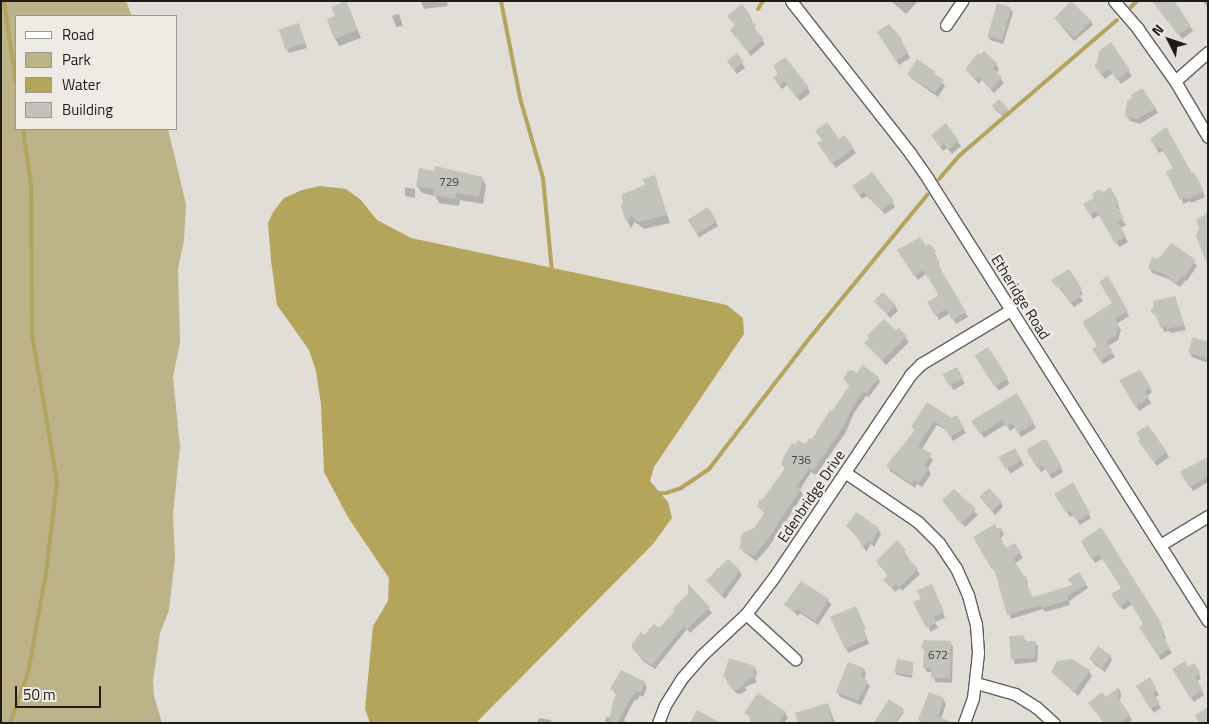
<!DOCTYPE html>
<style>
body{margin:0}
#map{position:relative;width:1209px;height:724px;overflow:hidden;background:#e0ded6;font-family:"Titillium Web",sans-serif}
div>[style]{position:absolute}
.green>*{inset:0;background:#bcb388}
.water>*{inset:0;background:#b5a55b}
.shadow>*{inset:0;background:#0003;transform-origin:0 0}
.stream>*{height:4px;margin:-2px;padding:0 2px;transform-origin:2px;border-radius:2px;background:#b5a55b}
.building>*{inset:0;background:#c4c3bb;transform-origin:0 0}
.roads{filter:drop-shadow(1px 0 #64625b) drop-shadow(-1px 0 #64625b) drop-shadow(0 1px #64625b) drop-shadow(0 -1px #64625b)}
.minor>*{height:11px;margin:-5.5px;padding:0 5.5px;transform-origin:5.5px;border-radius:5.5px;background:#fff}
span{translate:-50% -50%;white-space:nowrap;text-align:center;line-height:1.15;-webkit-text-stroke:5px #edebe3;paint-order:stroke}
.number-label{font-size:12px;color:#474642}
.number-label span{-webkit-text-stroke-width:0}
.street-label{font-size:15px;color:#1d1c19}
.frame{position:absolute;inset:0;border:2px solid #1d1c19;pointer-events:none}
.legend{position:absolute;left:15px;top:15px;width:162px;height:115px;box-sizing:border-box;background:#edebe3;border:1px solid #9a9892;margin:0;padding:6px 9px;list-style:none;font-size:15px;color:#1d1c19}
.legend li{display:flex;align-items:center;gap:10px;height:25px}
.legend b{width:25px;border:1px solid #9a9892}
.north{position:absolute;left:1144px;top:15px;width:50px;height:50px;-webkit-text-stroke:4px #edebe3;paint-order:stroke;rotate:311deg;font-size:14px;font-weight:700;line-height:20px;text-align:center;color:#1d1c19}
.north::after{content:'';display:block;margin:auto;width:18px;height:22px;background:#1d1c19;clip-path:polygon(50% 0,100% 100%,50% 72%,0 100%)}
.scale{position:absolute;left:15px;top:686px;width:86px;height:22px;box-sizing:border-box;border:2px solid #1d1c19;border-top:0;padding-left:6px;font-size:15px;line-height:18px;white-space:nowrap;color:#1d1c19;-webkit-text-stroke:4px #edebe3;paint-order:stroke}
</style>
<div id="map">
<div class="green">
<div style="clip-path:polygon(1px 1px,126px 1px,132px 16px,16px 16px,16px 129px,168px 129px,186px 204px,184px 240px,178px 269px,180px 343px,173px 377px,180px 447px,173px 513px,175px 559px,169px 610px,160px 633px,153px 681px,154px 696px,162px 723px,1px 723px)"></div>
</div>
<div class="water">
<div style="clip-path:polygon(320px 186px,346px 189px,361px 200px,377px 220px,411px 238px,727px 305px,743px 318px,744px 334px,654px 467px,650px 481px,668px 502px,672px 518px,653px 544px,476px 723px,370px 723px,365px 709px,373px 626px,388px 601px,389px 578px,349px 519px,324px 472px,321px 405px,316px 371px,309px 350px,277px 305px,271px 260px,268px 223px,273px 212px,284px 198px,302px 190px)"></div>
</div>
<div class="shadow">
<div style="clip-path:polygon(336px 1px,346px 1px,361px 38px,339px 46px,335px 38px,336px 16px,344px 3px)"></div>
<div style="clip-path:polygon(421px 1px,447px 1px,448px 6px,424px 9px)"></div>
<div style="clip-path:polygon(891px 1px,918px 1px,906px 14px)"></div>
<div style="clip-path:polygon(1202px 1px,1208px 1px,1208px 8px)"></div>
<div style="clip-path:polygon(1158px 5px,1178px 6px,1193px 31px,1182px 39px)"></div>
<div style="clip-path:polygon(1010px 8px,1013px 13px,1003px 44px,990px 40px,988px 35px)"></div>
<div style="clip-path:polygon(399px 14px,403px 26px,396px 27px,392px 16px)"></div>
<div style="clip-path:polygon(749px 15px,752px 20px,750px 21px,765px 44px,751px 56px,734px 35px,736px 26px,732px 21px)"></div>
<div style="clip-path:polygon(1054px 17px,1090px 20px,1093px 25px,1074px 41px)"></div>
<div style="clip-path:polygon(299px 25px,307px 48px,289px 53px,286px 48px)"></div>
<div style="clip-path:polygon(889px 25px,901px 40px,910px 58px,899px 65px,881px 37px)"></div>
<div style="clip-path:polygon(1111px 44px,1132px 76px,1121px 84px,1113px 73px,1105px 79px,1098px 70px)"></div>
<div style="clip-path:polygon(742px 63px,745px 68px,737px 74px,731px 66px)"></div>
<div style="clip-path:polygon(997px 65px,999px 70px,996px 73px,1004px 83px,994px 93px,982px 80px,979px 84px,966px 69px)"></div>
<div style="clip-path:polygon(934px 72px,945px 86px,938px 97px,911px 78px,908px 74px)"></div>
<div style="clip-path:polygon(779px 74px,808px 88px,810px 93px,800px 101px,788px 85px,782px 89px,777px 83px)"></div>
<div style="clip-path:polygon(1155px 108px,1158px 113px,1140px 124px,1130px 121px,1127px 116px)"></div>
<div style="clip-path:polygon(994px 109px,1007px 109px,1008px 111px,1002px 116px)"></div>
<div style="clip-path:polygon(945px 125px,961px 146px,952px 154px,947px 148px,943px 151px,935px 140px)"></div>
<div style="clip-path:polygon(1151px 139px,1197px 178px,1205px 197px,1191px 203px,1190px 201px,1183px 204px,1175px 169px,1167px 154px,1163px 151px,1159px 153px)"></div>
<div style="clip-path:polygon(839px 140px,853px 149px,856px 153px,836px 168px,821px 148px)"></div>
<div style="clip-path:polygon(654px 176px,670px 223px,644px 229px,635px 222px,631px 228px,627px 221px,646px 186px)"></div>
<div style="clip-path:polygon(482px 178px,486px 186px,483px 204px,460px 200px,459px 206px,439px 203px,435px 196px,422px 193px,417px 186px)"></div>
<div style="clip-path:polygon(405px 187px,415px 189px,415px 198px,405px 196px)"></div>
<div style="clip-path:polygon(854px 187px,892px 202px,895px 207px,885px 214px,867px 196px,862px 199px)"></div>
<div style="clip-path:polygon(1110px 189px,1120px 209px,1117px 211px,1126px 225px,1120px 228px,1128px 242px,1119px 247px,1100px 215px,1093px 219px,1085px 205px)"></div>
<div style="left:708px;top:209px;width:20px;height:22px;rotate:60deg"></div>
<div style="clip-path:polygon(930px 245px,937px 257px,935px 258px,941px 269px,939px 270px,968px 317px,956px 324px,950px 313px,939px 320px,929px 302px,939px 296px,936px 289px,926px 274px,918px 280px,901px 255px)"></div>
<div style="clip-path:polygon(1184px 252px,1197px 266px,1187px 281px,1186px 280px,1180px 287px,1169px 279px,1152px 273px,1150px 269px,1158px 260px)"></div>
<div style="clip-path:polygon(1068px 271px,1083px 294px,1080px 296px,1083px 301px,1074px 307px,1053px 280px)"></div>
<div style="clip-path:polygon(1108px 278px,1129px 316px,1117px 324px,1121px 330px,1118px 340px,1108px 346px,1115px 357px,1103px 364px,1094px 350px,1099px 346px,1113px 304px)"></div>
<div style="clip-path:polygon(1175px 297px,1186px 330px,1171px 333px,1169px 331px,1164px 332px,1159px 319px,1152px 311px)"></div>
<div style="clip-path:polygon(876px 301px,895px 306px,898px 311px,890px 318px)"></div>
<div style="clip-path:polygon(899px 330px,909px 342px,886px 365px,866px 343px)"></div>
<div style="clip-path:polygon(1194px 338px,1208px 342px,1208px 363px,1192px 357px,1189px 352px)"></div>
<div style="left:988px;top:349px;width:41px;height:13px;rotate:58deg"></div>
<div style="left:956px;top:369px;width:17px;height:13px;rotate:59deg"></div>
<div style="clip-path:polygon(1139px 371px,1152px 392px,1147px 396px,1151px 403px,1139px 411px,1121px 380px)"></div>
<div style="clip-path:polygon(857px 374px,878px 377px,880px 382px,869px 397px,866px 396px,854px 413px,846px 432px,816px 475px,811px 472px,800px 490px,803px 495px,768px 548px,756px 561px,744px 552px,741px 548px,765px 514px,759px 507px,785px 469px,782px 464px,812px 441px,850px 386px,844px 379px)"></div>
<div style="clip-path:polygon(1017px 394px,1036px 428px,1021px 437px,1015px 427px,1010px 431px,1006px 424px,984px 438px,973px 421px)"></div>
<div style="clip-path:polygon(928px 404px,952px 420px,956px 417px,966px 433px,953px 441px,948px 431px,937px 425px,922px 449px,933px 460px,928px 469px,931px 474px,922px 487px,917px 484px,915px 488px,890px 471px,888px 466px,915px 432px,913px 427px)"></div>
<div style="clip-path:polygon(1046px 442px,1063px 472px,1052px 479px,1046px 469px,1041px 472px,1030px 455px)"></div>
<div style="clip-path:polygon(1142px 446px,1166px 452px,1169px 457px,1157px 466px)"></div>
<div style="left:1014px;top:450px;width:18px;height:16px;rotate:56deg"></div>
<div style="clip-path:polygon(1208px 458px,1208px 482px,1193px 491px,1182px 474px)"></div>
<div style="clip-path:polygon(1072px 484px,1091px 518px,1080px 525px,1074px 515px,1070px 517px,1056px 495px)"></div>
<div style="clip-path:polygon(954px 491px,978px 515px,965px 527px,943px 501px)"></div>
<div style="clip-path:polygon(980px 497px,1001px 502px,1003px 507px,995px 515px)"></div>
<div style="clip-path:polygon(848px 526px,878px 529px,881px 534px,874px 547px,871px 544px,866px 552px,862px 543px)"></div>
<div style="clip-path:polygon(997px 529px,1001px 529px,1004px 534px,1000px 540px,1006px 550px,1015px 545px,1023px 558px,1015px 563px,1028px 582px,1027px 586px,1033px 598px,1086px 584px,1088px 588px,1069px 601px,1070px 605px,1045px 612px,1043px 609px,1011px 619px,996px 573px,975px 537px)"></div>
<div style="clip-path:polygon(1101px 529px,1163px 629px,1162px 630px,1166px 638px,1164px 640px,1172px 653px,1161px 660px,1141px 627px,1145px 624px,1133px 604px,1123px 610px,1113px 595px,1122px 589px,1103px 558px,1095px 563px,1082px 542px)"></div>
<div style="clip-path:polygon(897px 542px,920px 574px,902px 591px,900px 588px,895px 592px,885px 580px,888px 576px,878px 563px)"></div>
<div style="clip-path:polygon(718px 568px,739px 570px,742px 575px,725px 599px,707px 581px)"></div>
<div style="clip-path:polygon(689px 587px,712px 613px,690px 633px,687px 629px,655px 669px,643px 661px,633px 648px,644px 637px,659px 630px,689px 595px)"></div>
<div style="clip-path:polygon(934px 590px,945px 618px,935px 622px,938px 628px,930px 632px,922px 600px)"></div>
<div style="clip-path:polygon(828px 600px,831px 605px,818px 625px,800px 613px,798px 616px,786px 605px)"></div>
<div style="clip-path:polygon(858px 613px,869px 644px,848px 653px,846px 648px)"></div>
<div style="clip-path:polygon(1023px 636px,1026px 642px,1035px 642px,1038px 647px,1037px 662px,1015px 664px,1013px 659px,1010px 637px)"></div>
<div style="clip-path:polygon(950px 642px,953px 647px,952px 683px,935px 682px,932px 672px,927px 672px,924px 667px,925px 652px,922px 647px)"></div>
<div style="clip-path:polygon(1110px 656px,1112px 660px,1105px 672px,1094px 664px,1091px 659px)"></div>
<div style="clip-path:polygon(913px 663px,912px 678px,897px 675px,896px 673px)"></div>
<div style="clip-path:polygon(1194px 665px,1201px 678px,1197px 682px,1204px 695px,1194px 702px,1173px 669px,1188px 668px)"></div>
<div style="clip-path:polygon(754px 667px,757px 672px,755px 678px,757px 682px,745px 687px,747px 690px,740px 694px,736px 693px,725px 677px)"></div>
<div style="clip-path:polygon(864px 669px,866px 674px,864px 680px,870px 686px,861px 705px,840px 697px,837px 692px)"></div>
<div style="clip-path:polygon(1089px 671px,1092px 676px,1078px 696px,1052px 672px)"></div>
<div style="clip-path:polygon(1150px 679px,1159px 695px,1155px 698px,1161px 708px,1154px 713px,1138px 687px)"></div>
<div style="clip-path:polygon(645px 683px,647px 688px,643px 697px,640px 695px,637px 701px,635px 699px,624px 720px,627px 723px,605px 723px,606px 717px,611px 718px,617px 696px,612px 689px)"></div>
<div style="clip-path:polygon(1119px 689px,1121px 693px,1120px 703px,1132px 720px,1129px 723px,1104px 723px,1090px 704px,1106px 698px)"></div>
<div style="clip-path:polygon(943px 699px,946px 704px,940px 723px,921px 723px,919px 720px)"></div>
<div style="clip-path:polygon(889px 701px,904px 712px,896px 723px,874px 723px)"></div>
<div style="clip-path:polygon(828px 704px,835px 723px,800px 723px)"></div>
<div style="clip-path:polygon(746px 713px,785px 713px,788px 718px,784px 723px,754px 723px)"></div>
<div style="clip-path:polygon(539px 718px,551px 720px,552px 723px,537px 723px)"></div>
</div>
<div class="stream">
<div style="left:4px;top:1px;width:82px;rotate:81.6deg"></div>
<div style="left:501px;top:1px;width:99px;rotate:78.9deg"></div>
<div style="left:520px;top:98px;width:83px;rotate:74deg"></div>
<div style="left:543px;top:178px;width:93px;rotate:84.5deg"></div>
<div style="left:1131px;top:7px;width:8px;rotate:-45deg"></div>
<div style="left:758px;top:9px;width:9px;rotate:-58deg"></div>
<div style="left:939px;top:179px;width:32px;rotate:-49deg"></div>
<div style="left:960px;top:155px;width:207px;rotate:-40.7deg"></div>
<div style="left:656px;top:493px;width:10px"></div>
<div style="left:666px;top:493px;width:16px;rotate:-18deg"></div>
<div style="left:681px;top:488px;width:34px;rotate:-34deg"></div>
<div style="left:709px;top:469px;width:163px;rotate:-52.5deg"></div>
<div style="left:808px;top:340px;width:188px;rotate:-50.6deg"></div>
<div style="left:10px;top:723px;width:53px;rotate:-70.2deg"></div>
<div style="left:28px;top:673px;width:102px;rotate:-79.8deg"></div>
<div style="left:46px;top:573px;width:93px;rotate:-83.2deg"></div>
<div style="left:57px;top:481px;width:148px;rotate:-99.7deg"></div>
<div style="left:32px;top:335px;width:150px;rotate:-90.4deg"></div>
<div style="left:31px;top:185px;width:57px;rotate:-98.1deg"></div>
</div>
<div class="building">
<div style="clip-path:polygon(346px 1px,358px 30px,334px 39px,327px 19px,335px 16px,331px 7px)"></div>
<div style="left:1071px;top:1px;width:28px;height:24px;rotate:44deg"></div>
<div style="clip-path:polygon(1152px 1px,1174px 1px,1191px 26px,1178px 35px)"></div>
<div style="left:997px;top:3px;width:15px;height:34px;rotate:16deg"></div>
<div style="clip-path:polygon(742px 4px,750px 14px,748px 16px,756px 26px,754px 28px,764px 39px,748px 52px,730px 30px,735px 25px,727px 16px)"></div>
<div style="left:299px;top:23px;width:21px;height:21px;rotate:73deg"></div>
<div style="clip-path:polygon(889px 24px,902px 39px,901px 41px,908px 52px,896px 61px,877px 32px)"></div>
<div style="clip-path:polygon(1111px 42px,1130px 70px,1117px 80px,1109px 69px,1101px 75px,1094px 65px,1097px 63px,1099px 51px)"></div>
<div style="clip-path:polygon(984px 51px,998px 64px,993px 68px,1002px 78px,991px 89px,979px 76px,975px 80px,965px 69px,978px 53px,980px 55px)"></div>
<div style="left:737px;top:53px;width:11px;height:13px;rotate:52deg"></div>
<div style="clip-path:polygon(785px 57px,809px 87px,796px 97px,784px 81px,779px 85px,773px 78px,778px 74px,773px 66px)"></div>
<div style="clip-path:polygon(917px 59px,935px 71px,934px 73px,944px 80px,935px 93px,907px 74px)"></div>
<div style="clip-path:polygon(1142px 88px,1156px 108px,1137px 119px,1125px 116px,1127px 101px,1132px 98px,1131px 95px)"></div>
<div style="left:999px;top:99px;width:13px;height:10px;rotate:45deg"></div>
<div style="clip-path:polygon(827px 122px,839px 139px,844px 135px,854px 148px,832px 164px,817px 143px,822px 140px,815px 131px)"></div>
<div style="clip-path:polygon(946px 123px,959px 141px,948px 150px,944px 144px,940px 147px,931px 135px)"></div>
<div style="clip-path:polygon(1166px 127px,1192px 173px,1194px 172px,1204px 191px,1188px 199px,1186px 197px,1180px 200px,1166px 172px,1173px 168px,1162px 149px,1159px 147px,1156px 149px,1150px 139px)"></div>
<div style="clip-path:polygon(435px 166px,483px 177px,479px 197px,456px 193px,455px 199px,433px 195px,434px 189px,416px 186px,419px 168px,434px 171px)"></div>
<div style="clip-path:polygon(872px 172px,894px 201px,882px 210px,863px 192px,859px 195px,852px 186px)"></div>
<div style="clip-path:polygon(655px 175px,667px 215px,639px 222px,631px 216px,626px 222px,621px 206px,623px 202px,621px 195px,645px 185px,643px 179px)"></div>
<div style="clip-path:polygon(1110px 187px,1119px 203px,1116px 205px,1124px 219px,1118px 223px,1126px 236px,1115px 243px,1096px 211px,1090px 215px,1083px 204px,1094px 198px,1092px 194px,1100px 189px,1102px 193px)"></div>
<div style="left:708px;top:207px;width:17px;height:24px;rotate:57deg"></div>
<div style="clip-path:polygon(1208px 210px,1208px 263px,1207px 264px,1196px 236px,1199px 229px,1196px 219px,1205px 215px)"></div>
<div style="clip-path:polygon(920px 237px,926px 246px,930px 244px,936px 251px,933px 253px,940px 263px,938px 265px,966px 312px,952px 320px,946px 309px,935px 316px,927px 302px,938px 296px,935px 288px,923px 270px,914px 276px,897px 250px)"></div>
<div style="clip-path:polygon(1171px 243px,1196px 260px,1184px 277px,1183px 276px,1176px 283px,1165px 274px,1148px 269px,1152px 257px,1158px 259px)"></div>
<div style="clip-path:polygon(1069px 269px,1082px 289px,1079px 291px,1081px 296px,1070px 303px,1061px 288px,1056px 287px,1051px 280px)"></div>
<div style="clip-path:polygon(1108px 276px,1128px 311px,1115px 319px,1119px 325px,1116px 335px,1106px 341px,1113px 352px,1100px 361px,1092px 349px,1097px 346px,1082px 322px,1112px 303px,1099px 282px)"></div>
<div style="left:883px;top:292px;width:18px;height:13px;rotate:45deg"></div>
<div style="clip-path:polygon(1175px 296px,1184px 325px,1167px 329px,1166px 326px,1161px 328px,1156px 316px,1150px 311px,1154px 306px,1153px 301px)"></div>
<div style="clip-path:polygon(884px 319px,896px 331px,899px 328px,907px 336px,882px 361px,864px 343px,869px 338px,867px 336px)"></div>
<div style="clip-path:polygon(1193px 337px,1208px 342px,1208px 359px,1188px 352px)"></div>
<div style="left:988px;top:347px;width:37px;height:16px;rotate:57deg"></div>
<div style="clip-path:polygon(862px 365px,879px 377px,866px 393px,863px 392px,852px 408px,843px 427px,813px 471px,809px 468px,797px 486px,801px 489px,765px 543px,753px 557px,739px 548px,741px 544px,740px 538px,744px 532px,754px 528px,765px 512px,757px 507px,759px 500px,763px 499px,786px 467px,781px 464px,784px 456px,792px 443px,795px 444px,798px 440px,805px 444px,809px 438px,812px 439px,830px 410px,832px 411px,847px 389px,850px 384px,843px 379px,848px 371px,852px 370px,857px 373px)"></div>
<div style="left:957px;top:367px;width:13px;height:16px;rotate:63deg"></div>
<div style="clip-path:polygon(1140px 370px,1151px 387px,1145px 391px,1149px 398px,1135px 407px,1119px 380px)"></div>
<div style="clip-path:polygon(1017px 393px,1034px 423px,1018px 433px,1012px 423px,1006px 427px,1002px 420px,980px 434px,971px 421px)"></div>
<div style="clip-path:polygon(927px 402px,952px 418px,957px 415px,964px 428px,950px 437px,943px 427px,934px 421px,918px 446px,932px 454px,924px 465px,929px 469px,919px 483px,914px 480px,912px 484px,886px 466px,915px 430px,911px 427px)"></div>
<div style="clip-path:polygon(1148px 425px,1167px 452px,1154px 462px,1138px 441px,1140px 439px,1136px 433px)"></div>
<div style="clip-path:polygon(1042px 440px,1047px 440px,1062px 467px,1049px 475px,1042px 465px,1037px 468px,1026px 450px)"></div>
<div style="left:1015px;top:448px;width:14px;height:19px;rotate:60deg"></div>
<div style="clip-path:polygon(1208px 457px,1208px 477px,1189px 487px,1181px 474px,1181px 471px)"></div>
<div style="clip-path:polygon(1073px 482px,1090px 513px,1077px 521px,1070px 511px,1066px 513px,1054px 494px)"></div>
<div style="left:989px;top:488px;width:19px;height:13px;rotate:47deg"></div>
<div style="clip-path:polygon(954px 489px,976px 509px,961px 524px,942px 500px)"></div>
<div style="clip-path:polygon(856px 512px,879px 528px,872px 543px,868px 540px,862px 549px,860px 540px,846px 526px)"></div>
<div style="clip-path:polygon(995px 524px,997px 528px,1002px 528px,999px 535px,1006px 548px,1015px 543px,1021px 553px,1013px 558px,1023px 575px,1027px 577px,1025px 581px,1033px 597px,1072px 585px,1068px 579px,1079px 572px,1087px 584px,1067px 596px,1069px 600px,1042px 608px,1041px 605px,1007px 615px,994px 569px,992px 570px,973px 537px)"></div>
<div style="clip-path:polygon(1101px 527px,1162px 624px,1160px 625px,1165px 633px,1162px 635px,1170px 648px,1158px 656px,1139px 627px,1143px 624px,1129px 600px,1119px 607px,1111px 594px,1121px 588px,1099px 554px,1091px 559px,1081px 541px)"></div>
<div style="clip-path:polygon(897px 540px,906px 550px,903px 553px,918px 569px,899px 587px,896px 584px,891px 588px,883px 580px,888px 575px,877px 563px,877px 560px)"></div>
<div style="clip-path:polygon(728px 559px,740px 570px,722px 595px,706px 581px)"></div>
<div style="clip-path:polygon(801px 581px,829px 599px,815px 621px,797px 609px,795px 612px,784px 605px)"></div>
<div style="clip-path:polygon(688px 584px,710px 607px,687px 629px,684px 626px,652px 665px,639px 656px,632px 648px,632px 644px,641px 632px,644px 635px,654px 624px,659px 628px,675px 611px,672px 609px,688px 594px)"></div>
<div style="clip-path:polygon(932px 584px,944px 612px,934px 617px,936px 623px,926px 628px,913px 602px,921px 599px,917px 590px)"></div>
<div style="clip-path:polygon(856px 606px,866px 629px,863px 630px,867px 639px,845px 649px,830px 617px)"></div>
<div style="clip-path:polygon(1024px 635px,1024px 641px,1036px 641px,1035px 658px,1011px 659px,1009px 636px)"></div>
<div style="clip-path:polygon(924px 640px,951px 641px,950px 678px,931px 678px,931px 668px,923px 668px,924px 650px,921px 647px)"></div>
<div style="left:1098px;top:646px;width:16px;height:16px;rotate:35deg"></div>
<div style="clip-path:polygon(729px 658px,755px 666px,753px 672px,755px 676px,743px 683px,745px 684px,737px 690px,732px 689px,727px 682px,728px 678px,723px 677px)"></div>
<div style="left:897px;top:659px;width:17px;height:14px;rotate:10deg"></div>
<div style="clip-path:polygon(1072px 659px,1090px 670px,1075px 692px,1051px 672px,1057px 661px)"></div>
<div style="clip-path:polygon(1185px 661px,1188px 667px,1194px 663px,1200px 672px,1195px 677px,1203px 690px,1190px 698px,1172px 669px)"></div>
<div style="clip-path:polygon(848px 662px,864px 668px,861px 677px,868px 681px,858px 701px,836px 692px)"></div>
<div style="clip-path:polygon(621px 670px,646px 682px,640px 693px,637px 691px,630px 699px,617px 723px,609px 723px,613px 701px,617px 693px,610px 689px)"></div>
<div style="clip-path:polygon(1150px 677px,1157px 690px,1153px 693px,1160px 703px,1150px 709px,1136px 686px)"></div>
<div style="clip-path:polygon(1119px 687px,1118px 698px,1130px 715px,1120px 723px,1104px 723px,1088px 703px,1102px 692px,1106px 697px)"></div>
<div style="clip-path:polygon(929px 692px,944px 698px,938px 716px,953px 723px,925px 723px,918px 720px)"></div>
<div style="clip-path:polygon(758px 693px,786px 712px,778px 723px,753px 723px,750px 721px,749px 716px,744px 713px)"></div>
<div style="clip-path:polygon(889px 699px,904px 709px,895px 723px,874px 723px)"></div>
<div style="clip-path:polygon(828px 703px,832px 723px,798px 723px,795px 713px)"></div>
<div style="clip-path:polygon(1208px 707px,1208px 723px,1199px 723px,1195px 715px)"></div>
<div style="clip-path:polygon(697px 710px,721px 723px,690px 723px)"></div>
</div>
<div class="roads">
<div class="minor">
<div style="left:791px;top:1px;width:193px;rotate:51.9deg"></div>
<div style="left:910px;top:153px;width:32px;rotate:55deg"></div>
<div style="left:928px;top:179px;width:523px;rotate:57.65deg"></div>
<div style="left:1114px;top:1px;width:37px;rotate:49deg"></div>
<div style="left:1138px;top:29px;width:64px;rotate:54.6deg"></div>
<div style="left:1175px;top:81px;width:65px;rotate:59.5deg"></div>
<div style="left:946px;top:25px;width:29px;rotate:-56deg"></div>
<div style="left:1175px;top:81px;width:44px;rotate:-41.3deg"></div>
<div style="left:846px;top:473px;width:87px;rotate:34.2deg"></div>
<div style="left:918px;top:522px;width:30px;rotate:45deg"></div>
<div style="left:939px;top:543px;width:30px;rotate:56deg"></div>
<div style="left:956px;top:568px;width:30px;rotate:66deg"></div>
<div style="left:968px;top:595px;width:30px;rotate:75deg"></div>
<div style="left:976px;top:624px;width:29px;rotate:86deg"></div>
<div style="left:978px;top:653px;width:45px;rotate:96.3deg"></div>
<div style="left:973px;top:698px;width:27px;rotate:110deg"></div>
<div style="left:1160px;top:545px;width:56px;rotate:-31.1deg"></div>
<div style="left:746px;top:614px;width:67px;rotate:42.6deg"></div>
<div style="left:976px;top:683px;width:41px;rotate:15.8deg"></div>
<div style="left:1015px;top:694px;width:25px;rotate:32deg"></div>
<div style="left:1036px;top:707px;width:24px;rotate:42deg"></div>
<div style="left:658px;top:723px;width:19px;rotate:-69deg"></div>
<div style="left:665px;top:705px;width:32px;rotate:-58deg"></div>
<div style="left:682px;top:678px;width:30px;rotate:-49deg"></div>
<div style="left:702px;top:655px;width:60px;rotate:-43deg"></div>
<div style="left:746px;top:614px;width:46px;rotate:-52.9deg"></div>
<div style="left:774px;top:577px;width:244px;rotate:-56deg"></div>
<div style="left:910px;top:375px;width:16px;rotate:-45deg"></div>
<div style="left:921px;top:364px;width:105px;rotate:-31deg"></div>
</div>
</div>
<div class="number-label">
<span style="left:449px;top:182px">729</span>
<span style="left:801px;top:460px">736</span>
<span style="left:938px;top:655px">672</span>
</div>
<div class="street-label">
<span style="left:1021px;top:297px;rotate:58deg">Etheridge Road</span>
<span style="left:811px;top:496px;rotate:-56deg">Edenbridge Drive</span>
</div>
<div class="frame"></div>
<ul class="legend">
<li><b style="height:6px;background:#fff"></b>Road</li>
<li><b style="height:14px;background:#bcb388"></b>Park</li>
<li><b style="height:14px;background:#b5a55b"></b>Water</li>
<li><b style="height:14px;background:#c4c3bb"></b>Building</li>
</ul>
<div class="north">N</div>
<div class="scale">50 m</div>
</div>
